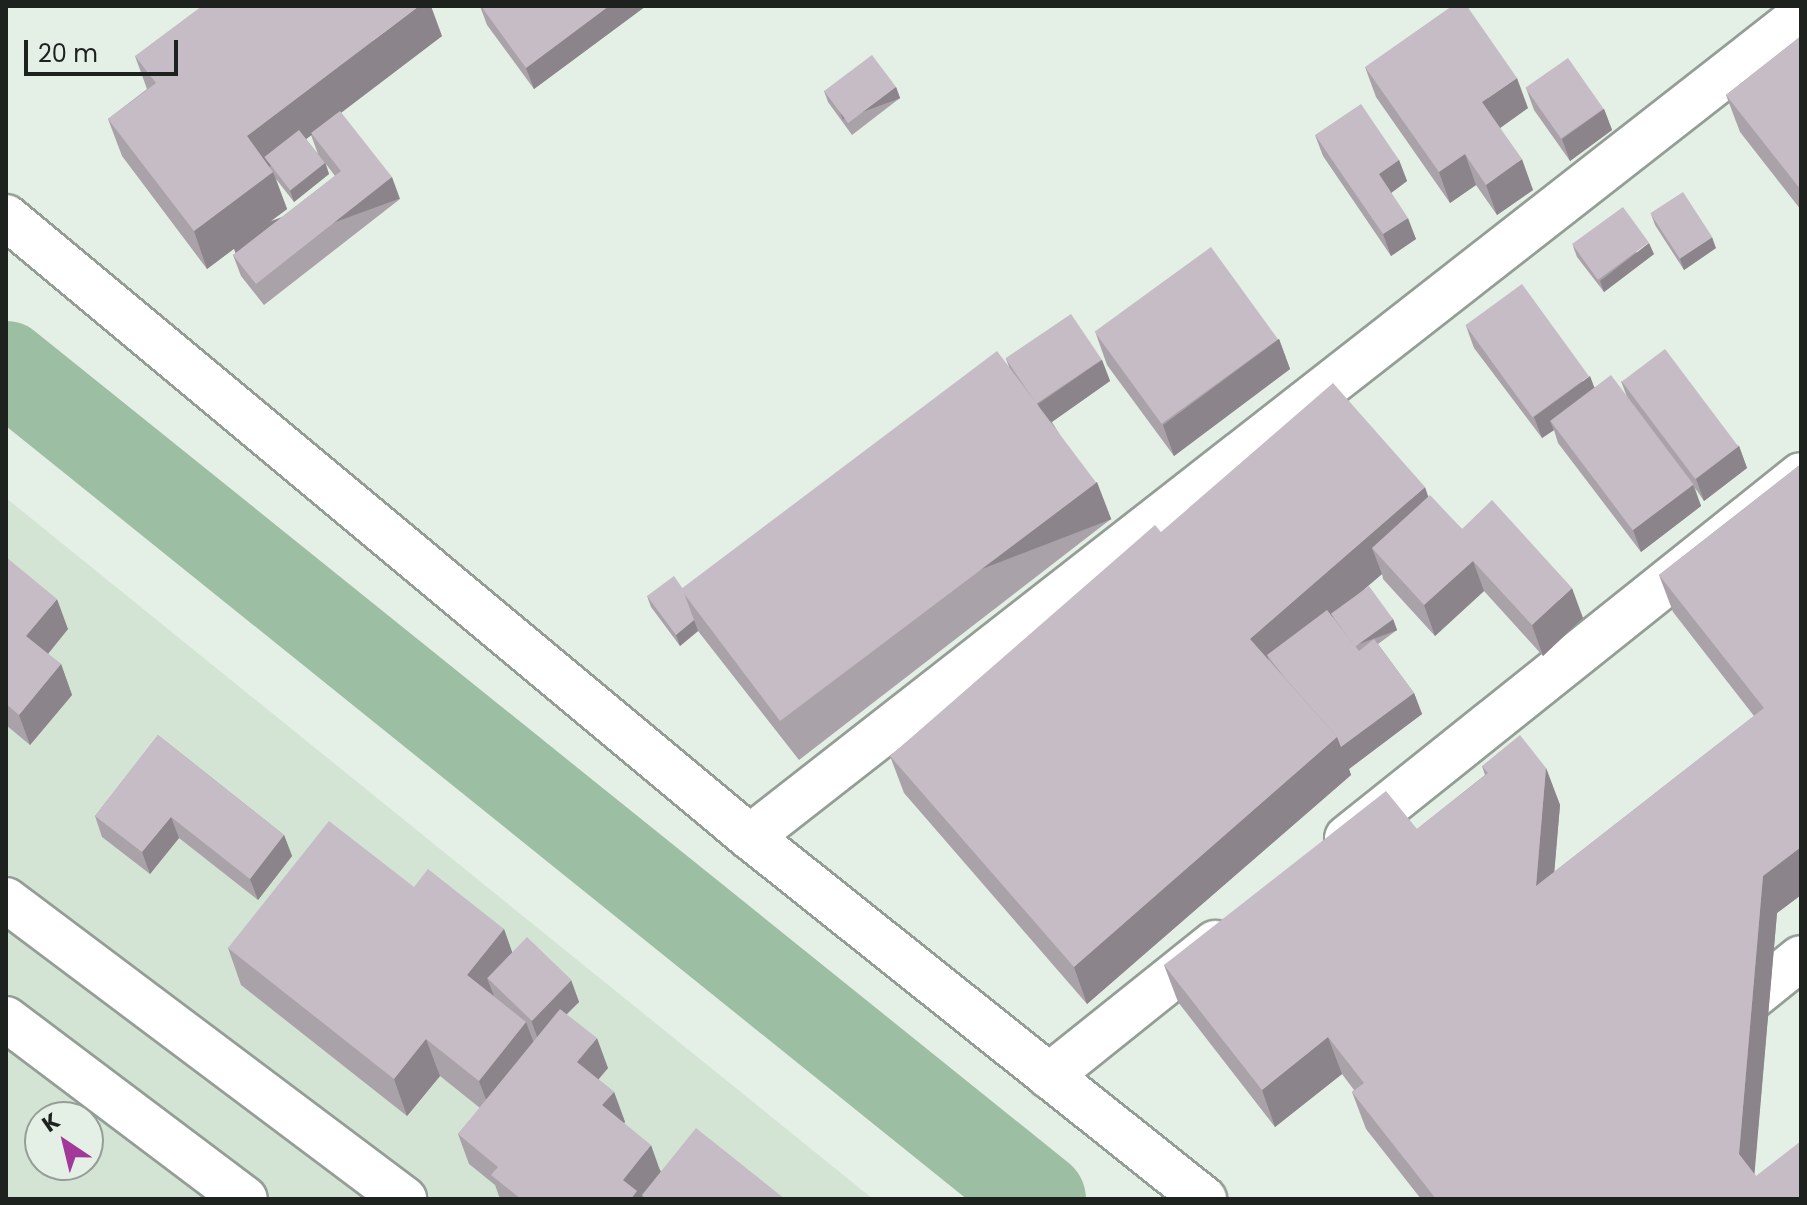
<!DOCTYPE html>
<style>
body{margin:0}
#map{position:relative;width:1807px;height:1205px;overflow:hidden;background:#e4efe6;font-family:Poppins,sans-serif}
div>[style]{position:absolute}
.built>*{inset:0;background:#d3e4d5}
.river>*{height:92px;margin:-46px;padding:0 46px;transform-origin:46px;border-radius:46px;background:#9cbea2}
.roads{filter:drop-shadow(2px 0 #949e96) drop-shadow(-2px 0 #949e96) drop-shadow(0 2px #949e96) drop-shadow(0 -2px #949e96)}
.minor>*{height:44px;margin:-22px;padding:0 22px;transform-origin:22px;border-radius:22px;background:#fff}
.tertiary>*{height:44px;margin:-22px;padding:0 22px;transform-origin:22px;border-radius:22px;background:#fff}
.secondary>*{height:44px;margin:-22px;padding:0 22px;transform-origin:22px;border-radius:22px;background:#fff}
.wall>*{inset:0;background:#aaa2a9}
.shaded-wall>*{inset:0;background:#8b848a;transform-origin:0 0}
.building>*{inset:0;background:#c6bcc5;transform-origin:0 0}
span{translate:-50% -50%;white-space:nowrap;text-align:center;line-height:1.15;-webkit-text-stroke:8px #e4efe6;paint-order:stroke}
.frame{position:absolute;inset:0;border:8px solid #1e221f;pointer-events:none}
.north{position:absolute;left:24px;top:1101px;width:80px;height:80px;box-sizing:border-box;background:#e4efe6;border:2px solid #959d96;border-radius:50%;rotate:325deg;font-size:22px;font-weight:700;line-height:32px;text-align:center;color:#1e221f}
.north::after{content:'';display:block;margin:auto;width:28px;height:36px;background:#a2389a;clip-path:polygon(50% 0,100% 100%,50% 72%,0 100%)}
.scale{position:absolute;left:24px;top:40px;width:154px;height:36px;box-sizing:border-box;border:4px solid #1e221f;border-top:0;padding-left:10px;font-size:24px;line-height:28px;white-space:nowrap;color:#1e221f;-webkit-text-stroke:6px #e4efe6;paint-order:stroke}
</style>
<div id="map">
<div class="built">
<div style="clip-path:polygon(evenodd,6px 498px,873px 1199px,6px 1199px,6px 498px,40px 1117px,88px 1117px,88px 1165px,40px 1165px,40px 1117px)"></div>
</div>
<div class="river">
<div style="left:6px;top:367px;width:1327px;rotate:38.82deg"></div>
</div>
<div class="roads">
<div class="minor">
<div style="left:750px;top:837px;width:1334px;rotate:-38deg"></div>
<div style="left:1347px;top:838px;width:581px;rotate:-38.64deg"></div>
<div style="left:1725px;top:1019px;width:97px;rotate:-38.8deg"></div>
<div style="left:1049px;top:1076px;width:213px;rotate:-38.7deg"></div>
</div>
<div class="tertiary">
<div style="left:6px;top:900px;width:498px;rotate:36.9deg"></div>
<div style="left:6px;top:1019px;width:299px;rotate:37deg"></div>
</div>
<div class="secondary">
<div style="left:6px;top:217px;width:968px;rotate:39.81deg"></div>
<div style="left:750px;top:837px;width:581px;rotate:38.57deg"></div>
</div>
</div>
<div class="wall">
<div style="clip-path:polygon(480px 6px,646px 6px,534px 89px,487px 25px)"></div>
<div style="clip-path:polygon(evenodd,442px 36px,341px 113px,400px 199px,264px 305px,241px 276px,233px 255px,335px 176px,326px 164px,329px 174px,294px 202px,276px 179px,287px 209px,207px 269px,122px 156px,108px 119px,147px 89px,135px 56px,442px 36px,311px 135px,318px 154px,306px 139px,311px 135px)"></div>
<div style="clip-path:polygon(1801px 36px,1801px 210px,1740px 132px,1726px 95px)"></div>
<div style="clip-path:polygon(1365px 67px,1528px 108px,1500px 128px,1533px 190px,1497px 215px,1476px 185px,1450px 203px,1376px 97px)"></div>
<div style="clip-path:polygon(896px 87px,900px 98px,852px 135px,828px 102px,824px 91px)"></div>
<div style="clip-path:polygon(1526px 88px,1604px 109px,1612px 130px,1570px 161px,1534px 110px)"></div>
<div style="clip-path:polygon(1315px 135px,1399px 160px,1407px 181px,1391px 193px,1416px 239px,1391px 256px,1323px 156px)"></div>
<div style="clip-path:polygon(1651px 214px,1716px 248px,1684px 270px,1655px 225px)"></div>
<div style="clip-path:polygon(1573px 246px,1654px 254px,1604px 292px,1577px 257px)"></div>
<div style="clip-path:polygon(1466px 326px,1594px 387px,1627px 397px,1621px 381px,1739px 446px,1747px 468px,1704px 501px,1695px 488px,1701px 506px,1641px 552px,1558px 443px,1554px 430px,1542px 438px,1474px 348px)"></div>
<div style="clip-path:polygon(1096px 334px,1279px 339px,1290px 369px,1174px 456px,1107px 365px)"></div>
<div style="clip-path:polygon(1006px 359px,1102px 360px,1110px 381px,1052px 422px,1111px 519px,799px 760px,698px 631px,680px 646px,651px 607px,647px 596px,685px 592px,1009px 367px)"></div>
<div style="clip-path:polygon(1801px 464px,1801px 895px,1777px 913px,1754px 1174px,1756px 1176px,1801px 1199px,1421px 1199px,1366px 1129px,1352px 1092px,1354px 1090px,1342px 1074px,1275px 1127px,1178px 1002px,1164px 965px,1417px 829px,1485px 775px,1482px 766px,1546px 768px,1560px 805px,1554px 872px,1754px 716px,1673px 612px,1659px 575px)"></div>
<div style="clip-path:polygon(1428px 497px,1462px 529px,1583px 618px,1543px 656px,1484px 591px,1435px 636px,1383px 579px,1382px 574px,1364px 589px,1393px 619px,1397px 630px,1378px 644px,1414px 693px,1422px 714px,1349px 769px,1351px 775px,1087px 1004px,904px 793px,890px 756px,1161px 532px)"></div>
<div style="clip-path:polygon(6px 557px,68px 629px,48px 654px,61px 664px,72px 695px,30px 745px,6px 725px)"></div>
<div style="clip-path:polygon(158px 735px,284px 835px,292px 856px,258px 900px,179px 838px,150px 874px,102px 837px,95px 816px)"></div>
<div style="clip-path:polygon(414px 887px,504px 929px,512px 952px,571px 980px,579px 1002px,566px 1014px,608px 1068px,598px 1079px,614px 1092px,625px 1122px,624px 1123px,661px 1171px,785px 1199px,500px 1199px,495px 1185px,469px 1164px,458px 1134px,480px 1108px,440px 1076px,407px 1116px,241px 985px,228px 948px)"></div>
</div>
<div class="shaded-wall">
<div style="clip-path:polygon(419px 6px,431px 6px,442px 36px,268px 168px,247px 136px)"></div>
<div style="clip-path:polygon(609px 6px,646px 6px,534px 89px,526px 68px)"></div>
<div style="clip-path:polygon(1517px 78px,1528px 108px,1493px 133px,1482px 102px)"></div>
<div style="left:896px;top:87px;width:12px;height:61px;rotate:70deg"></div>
<div style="clip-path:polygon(1604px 109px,1612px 130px,1570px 161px,1562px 139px)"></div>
<div style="clip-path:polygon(1465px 154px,1476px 185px,1450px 203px,1439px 172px)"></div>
<div style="clip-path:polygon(1522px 159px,1533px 190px,1497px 215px,1486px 185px)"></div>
<div style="clip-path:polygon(1399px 160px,1407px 181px,1387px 196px,1379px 174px)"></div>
<div style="clip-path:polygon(325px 163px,329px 174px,294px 202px,290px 191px)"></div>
<div style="clip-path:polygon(273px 172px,287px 209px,207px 269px,194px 231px)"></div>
<div style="left:392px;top:177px;width:23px;height:173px;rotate:70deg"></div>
<div style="clip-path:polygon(1408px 218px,1416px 239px,1391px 256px,1383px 234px)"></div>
<div style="clip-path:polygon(1712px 237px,1716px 248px,1684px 270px,1680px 259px)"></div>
<div style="clip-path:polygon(1649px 243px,1654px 254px,1604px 292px,1600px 281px)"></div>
<div style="clip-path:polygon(1279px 339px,1290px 369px,1174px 456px,1163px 425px)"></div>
<div style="clip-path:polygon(1102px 360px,1110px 381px,1046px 426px,1038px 404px)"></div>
<div style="clip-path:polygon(1590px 376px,1598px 397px,1550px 421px,1554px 430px,1542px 438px,1534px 417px)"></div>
<div style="clip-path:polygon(1739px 446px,1747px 468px,1704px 501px,1696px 479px)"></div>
<div style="left:1097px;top:482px;width:40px;height:394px;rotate:69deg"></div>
<div style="clip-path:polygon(1693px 485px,1701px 506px,1641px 552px,1633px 530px)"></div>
<div style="clip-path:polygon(1425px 487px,1438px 525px,1372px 548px,1382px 574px,1332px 617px,1267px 655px,1272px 669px,1250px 639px)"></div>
<div style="clip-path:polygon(1473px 561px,1484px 591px,1435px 636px,1424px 605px)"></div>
<div style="clip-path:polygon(1572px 588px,1583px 618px,1543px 656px,1532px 625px)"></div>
<div style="clip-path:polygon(57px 599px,68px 629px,38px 666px,26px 636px)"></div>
<div style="left:1393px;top:619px;width:12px;height:47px;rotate:70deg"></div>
<div style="clip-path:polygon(694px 620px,698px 631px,680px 646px,676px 635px)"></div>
<div style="clip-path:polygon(61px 664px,72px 695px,30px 745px,19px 715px)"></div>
<div style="clip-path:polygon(1414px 693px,1422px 714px,1349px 769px,1351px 775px,1087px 1004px,1074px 967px,1337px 737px)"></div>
<div style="clip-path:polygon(1546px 768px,1560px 805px,1550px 923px,1536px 886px)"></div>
<div style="clip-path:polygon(171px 817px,179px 838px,150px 874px,142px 852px)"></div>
<div style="clip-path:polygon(284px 835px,292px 856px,258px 900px,250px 879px)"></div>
<div style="clip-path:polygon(1801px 847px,1801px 895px,1777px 913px,1753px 1191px,1739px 1154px,1763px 876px)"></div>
<div style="clip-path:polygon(504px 929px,517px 966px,487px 978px,494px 996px,467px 975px)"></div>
<div style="clip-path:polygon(571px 980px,579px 1002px,539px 1042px,531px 1020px)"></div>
<div style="clip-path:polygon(526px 1022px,540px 1059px,493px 1118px,479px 1081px)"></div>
<div style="clip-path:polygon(1328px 1037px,1342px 1074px,1275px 1127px,1262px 1090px)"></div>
<div style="clip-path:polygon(597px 1038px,608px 1068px,588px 1092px,577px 1062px)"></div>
<div style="clip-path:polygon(426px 1039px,440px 1076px,407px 1116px,394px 1079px)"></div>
<div style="clip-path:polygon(614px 1092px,625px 1122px,613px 1136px,602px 1105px)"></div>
<div style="clip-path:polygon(651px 1145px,662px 1176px,642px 1195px,643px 1199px,630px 1199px,623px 1180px)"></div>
</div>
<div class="building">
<div style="clip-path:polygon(202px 6px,419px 6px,247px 136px,273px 172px,194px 231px,108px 119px,156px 83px,135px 56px)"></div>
<div style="clip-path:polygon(481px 6px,609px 6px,526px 68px)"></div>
<div style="clip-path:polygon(1452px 6px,1467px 6px,1517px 78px,1482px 102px,1522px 159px,1486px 185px,1465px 154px,1439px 172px,1365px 67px)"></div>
<div style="clip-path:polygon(1801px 36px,1801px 190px,1726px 95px)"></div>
<div style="left:872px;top:55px;width:40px;height:60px;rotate:53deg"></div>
<div style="left:1568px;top:58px;width:62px;height:52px;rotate:55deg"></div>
<div style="clip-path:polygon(1361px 104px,1399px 160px,1379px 174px,1408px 218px,1383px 234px,1315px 135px)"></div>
<div style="clip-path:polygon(340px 111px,392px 177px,256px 284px,233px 255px,341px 171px,311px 133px)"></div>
<div style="left:299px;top:130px;width:42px;height:44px;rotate:52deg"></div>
<div style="left:1683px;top:192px;width:54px;height:39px;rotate:57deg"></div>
<div style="left:1623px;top:207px;width:44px;height:63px;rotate:54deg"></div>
<div style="left:1211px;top:247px;width:114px;height:144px;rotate:54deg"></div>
<div style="left:1522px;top:284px;width:114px;height:70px;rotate:54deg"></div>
<div style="left:1071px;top:314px;width:55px;height:79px;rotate:56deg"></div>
<div style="left:1665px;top:349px;width:122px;height:54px;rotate:53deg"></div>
<div style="left:997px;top:351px;width:165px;height:396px;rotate:53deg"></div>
<div style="left:1611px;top:375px;width:137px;height:76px;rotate:53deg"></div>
<div style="clip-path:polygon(1333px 383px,1425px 487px,1250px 639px,1337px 737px,1074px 967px,890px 756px,1155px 525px,1161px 532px)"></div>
<div style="clip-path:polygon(1801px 464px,1801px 847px,1763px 876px,1739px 1154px,1756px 1176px,1801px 1141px,1801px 1199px,1436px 1199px,1352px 1092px,1364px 1083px,1328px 1037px,1262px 1090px,1164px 965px,1386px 791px,1417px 829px,1488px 773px,1482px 766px,1520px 735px,1546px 768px,1536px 886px,1764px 708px,1659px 575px)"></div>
<div style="clip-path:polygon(1430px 495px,1462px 529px,1492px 500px,1572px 588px,1532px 625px,1473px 561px,1424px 605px,1372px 548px)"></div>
<div style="clip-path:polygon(6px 557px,57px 599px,26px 636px,61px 664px,19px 715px,6px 704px)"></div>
<div style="clip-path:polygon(674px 576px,685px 592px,684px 593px,694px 620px,676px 635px,647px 596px)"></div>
<div style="left:1369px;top:586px;width:41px;height:47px;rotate:54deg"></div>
<div style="clip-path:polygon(1327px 610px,1359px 651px,1374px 639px,1414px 693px,1341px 747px,1337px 737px,1285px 678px,1267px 655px)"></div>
<div style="clip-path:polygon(158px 735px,284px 835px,250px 879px,171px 817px,142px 852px,95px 816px)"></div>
<div style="clip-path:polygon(329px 821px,414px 887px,428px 869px,504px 929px,467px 975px,526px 1022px,479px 1081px,426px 1039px,394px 1079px,228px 948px)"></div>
<div style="left:527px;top:937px;width:62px;height:57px;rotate:44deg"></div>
<div style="clip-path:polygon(560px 1009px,597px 1038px,577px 1062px,614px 1092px,602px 1105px,651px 1145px,623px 1180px,637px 1191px,631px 1199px,521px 1199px,491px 1175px,498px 1167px,458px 1134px)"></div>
<div style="clip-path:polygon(696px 1128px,785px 1199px,646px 1199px,642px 1195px)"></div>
</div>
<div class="frame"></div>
<div class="north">K</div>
<div class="scale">20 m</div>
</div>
